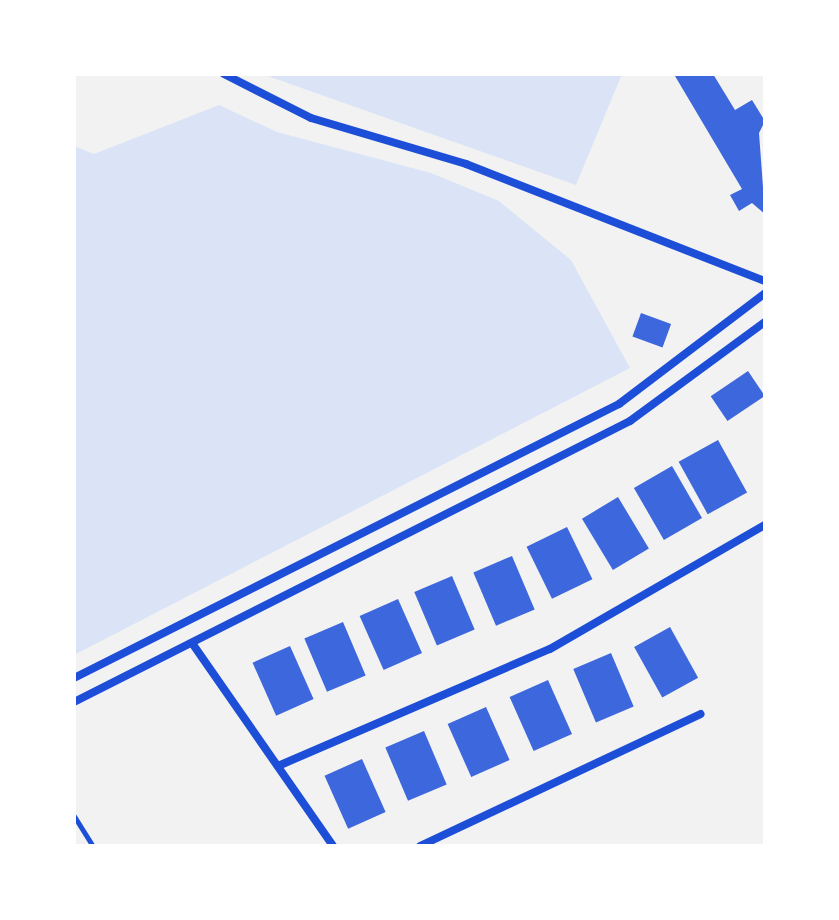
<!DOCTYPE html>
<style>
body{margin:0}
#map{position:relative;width:839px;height:920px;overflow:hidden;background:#f2f2f2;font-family:"Roboto Serif",serif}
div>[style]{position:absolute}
.green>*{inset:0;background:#dbe4f7}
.building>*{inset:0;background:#3d67dc;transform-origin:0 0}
.service>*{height:5px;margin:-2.5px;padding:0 2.5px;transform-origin:2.5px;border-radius:2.5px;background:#1d4ed8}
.minor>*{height:8px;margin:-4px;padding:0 4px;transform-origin:4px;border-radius:4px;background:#1d4ed8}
span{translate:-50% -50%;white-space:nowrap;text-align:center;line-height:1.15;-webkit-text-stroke:6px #fff;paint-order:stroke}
.frame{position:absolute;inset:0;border:76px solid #fff;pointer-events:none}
</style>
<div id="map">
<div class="green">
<div style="clip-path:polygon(262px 74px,622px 74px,576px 185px)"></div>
<div style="clip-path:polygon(219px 105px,277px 132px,431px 173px,499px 201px,571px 260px,630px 368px,74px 655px,74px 146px,94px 154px)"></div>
</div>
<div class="building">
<div style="clip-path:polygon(713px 74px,735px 110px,752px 100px,765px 121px,759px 133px,765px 214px,752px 203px,739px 211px,730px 195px,742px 189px,675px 76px)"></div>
<div style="left:641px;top:313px;width:32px;height:25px;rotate:20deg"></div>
<div style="left:748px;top:371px;width:30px;height:45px;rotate:56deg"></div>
<div style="left:718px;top:440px;width:60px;height:45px;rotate:61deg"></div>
<div style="left:672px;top:466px;width:60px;height:44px;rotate:60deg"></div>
<div style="left:618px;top:497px;width:60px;height:42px;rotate:59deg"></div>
<div style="left:567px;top:527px;width:58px;height:45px;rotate:64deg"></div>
<div style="left:512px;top:556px;width:58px;height:42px;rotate:67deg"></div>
<div style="left:452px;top:576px;width:58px;height:41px;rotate:67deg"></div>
<div style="left:398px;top:599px;width:59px;height:42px;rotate:66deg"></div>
<div style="left:343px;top:622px;width:58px;height:42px;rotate:67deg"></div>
<div style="left:670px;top:627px;width:58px;height:41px;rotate:61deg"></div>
<div style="left:290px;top:646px;width:58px;height:41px;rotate:66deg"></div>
<div style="left:611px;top:653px;width:58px;height:41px;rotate:67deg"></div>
<div style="left:548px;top:680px;width:59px;height:42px;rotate:66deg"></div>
<div style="left:486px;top:707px;width:58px;height:42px;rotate:66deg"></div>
<div style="left:424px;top:731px;width:58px;height:42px;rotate:67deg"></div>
<div style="left:362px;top:759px;width:58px;height:41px;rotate:66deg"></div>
</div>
<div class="service">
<div style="left:74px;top:816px;width:36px;rotate:58deg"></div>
</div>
<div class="minor">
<div style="left:224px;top:74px;width:97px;rotate:26.8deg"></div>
<div style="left:311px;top:118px;width:162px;rotate:16.5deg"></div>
<div style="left:466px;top:164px;width:321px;rotate:21.4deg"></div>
<div style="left:192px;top:643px;width:247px;rotate:55.2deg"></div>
<div style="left:74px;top:678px;width:610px;rotate:-26.69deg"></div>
<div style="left:619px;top:404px;width:183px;rotate:-37.2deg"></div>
<div style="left:74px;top:702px;width:623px;rotate:-26.81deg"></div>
<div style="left:630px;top:421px;width:167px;rotate:-36.3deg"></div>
<div style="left:278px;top:766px;width:296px;rotate:-23.3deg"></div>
<div style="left:550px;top:649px;width:248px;rotate:-30deg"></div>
<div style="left:420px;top:846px;width:310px;rotate:-25.2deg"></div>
</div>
<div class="frame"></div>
</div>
